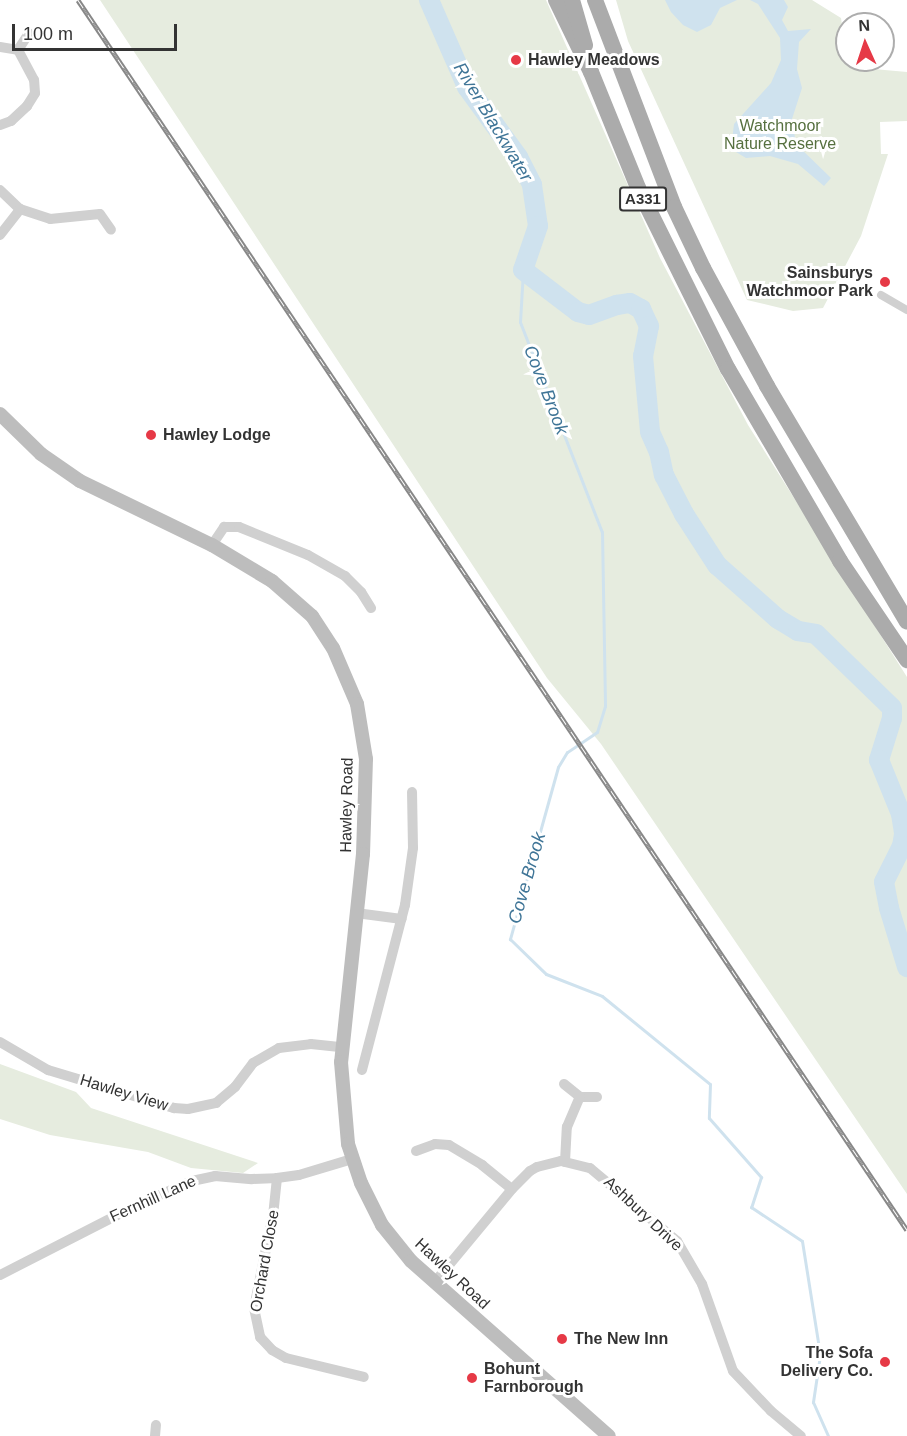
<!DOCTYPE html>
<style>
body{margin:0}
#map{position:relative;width:907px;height:1436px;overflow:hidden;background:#fff;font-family:Arial,sans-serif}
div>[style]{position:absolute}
.green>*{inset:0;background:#e6ecdf}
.water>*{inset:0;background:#cfe2ee}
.stream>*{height:3px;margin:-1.5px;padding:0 1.5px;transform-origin:1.5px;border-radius:1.5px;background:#cfe2ee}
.river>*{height:20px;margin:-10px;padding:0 10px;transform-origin:10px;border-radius:10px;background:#cfe2ee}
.pedestrian>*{height:8px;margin:-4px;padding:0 4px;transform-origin:4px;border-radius:4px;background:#d0d0d0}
.minor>*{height:10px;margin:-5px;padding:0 5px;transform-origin:5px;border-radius:5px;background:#d0d0d0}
.secondary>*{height:14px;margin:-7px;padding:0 7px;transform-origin:7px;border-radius:7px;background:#bdbdbd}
.primary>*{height:16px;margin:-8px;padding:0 8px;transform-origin:8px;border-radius:8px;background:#ababab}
.rail>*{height:5px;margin-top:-2.5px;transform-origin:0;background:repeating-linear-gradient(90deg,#fff 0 9px,#888 0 18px);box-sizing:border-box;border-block:2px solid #888}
.dots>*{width:16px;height:16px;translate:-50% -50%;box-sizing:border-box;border:3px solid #fff;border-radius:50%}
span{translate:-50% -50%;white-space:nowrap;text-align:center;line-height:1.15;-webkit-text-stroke:6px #fff;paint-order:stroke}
.shield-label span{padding:2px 4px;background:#fff;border:2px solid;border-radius:4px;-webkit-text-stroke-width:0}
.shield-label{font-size:15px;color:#333;font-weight:700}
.poi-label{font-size:16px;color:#333;font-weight:700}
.left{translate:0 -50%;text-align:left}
.right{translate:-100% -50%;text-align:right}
.park-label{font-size:16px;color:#56703f}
.street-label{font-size:16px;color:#333}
.water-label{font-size:18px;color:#3f7597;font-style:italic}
.north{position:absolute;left:835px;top:12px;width:60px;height:60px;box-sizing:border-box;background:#fff;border:2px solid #adadad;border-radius:50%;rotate:357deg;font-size:16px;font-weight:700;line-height:24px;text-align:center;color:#333}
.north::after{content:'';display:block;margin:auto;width:21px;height:27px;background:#e63946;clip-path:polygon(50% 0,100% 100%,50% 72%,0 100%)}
.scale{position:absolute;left:12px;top:24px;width:165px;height:27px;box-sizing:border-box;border:3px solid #333;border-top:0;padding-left:8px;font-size:18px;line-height:21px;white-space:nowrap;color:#333;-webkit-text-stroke:4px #fff;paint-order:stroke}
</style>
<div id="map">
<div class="green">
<div style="clip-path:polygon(100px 0,546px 0,660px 258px,748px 425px,907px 677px,907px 1194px,601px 744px,547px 678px)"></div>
<div style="clip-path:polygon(616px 0,812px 0,841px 18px,847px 60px,850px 60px,851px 67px,907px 72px,907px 121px,880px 122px,881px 154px,888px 154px,861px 236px,823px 308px,793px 311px,747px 300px,628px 41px)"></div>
<div style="clip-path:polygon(0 1064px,76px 1092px,91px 1108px,258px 1163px,243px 1173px,191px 1168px,148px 1152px,50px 1135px,0 1119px)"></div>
</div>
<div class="water">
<div style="clip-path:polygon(665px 0,737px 0,720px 8px,711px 25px,697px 32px,683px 25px,671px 12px)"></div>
<div style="clip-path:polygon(750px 0,784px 0,788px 7px,782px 20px,788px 31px,811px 29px,799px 42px,797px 69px,802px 88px,792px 119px,796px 144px,831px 178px,824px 186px,798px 164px,770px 156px,746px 158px,731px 149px,734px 124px,771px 83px,781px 60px,780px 38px,758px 4px)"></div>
</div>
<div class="stream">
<div style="left:523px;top:270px;width:52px;rotate:93.3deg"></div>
<div style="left:520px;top:322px;width:225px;rotate:68.7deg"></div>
<div style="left:602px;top:532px;width:174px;rotate:89deg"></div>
<div style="left:605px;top:706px;width:27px;rotate:107deg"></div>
<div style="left:597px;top:732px;width:36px;rotate:146deg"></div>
<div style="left:567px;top:752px;width:17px;rotate:121deg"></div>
<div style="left:558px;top:767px;width:179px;rotate:105.6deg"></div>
<div style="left:510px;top:939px;width:50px;rotate:44.2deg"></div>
<div style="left:546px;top:974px;width:60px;rotate:21.4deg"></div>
<div style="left:602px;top:996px;width:139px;rotate:39.2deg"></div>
<div style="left:710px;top:1084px;width:34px;rotate:92deg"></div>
<div style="left:709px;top:1118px;width:79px;rotate:48.6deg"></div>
<div style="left:761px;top:1177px;width:32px;rotate:108deg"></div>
<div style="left:751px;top:1207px;width:61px;rotate:33.7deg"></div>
<div style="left:802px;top:1241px;width:115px;rotate:81deg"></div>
<div style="left:820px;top:1355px;width:48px;rotate:98.5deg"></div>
<div style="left:813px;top:1402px;width:37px;rotate:66deg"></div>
</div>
<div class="river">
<div style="left:429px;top:0;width:95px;rotate:66.4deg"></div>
<div style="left:467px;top:87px;width:87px;rotate:53.9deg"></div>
<div style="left:518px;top:157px;width:31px;rotate:63deg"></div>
<div style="left:532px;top:185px;width:41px;rotate:81.7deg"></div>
<div style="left:538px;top:226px;width:46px;rotate:108.8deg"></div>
<div style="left:523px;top:270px;width:69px;rotate:37.4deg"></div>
<div style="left:578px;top:312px;width:11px;rotate:15deg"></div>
<div style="left:589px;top:315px;width:30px;rotate:-20deg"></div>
<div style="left:617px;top:305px;width:13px;rotate:-9deg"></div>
<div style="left:630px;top:303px;width:13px;rotate:29deg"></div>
<div style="left:641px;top:309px;width:19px;rotate:65deg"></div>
<div style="left:649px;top:326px;width:31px;rotate:101deg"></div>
<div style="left:643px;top:356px;width:76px;rotate:84.7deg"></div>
<div style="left:650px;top:432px;width:22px;rotate:66deg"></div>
<div style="left:659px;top:452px;width:24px;rotate:78deg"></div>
<div style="left:664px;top:475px;width:44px;rotate:62.9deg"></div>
<div style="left:684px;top:514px;width:61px;rotate:57.1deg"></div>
<div style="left:717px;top:565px;width:81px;rotate:41.5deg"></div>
<div style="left:778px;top:619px;width:23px;rotate:31deg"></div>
<div style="left:798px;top:631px;width:18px;rotate:9deg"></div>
<div style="left:816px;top:634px;width:106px;rotate:44.2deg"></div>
<div style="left:892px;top:708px;width:10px;rotate:90deg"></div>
<div style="left:892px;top:718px;width:44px;rotate:107.2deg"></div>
<div style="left:879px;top:760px;width:58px;rotate:67.8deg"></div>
<div style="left:901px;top:814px;width:20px;rotate:81deg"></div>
<div style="left:904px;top:834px;width:12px;rotate:99deg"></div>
<div style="left:902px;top:846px;width:40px;rotate:116.6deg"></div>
<div style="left:884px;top:882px;width:26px;rotate:79deg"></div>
<div style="left:889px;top:908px;width:62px;rotate:73deg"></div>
</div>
<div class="pedestrian">
<div style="left:881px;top:295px;width:30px;rotate:30deg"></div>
</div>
<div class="minor">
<div style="left:0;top:47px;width:18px;rotate:9deg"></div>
<div style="left:18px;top:50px;width:20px;rotate:-57deg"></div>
<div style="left:0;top:125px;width:12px;rotate:-20deg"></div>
<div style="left:11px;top:121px;width:22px;rotate:-43deg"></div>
<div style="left:27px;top:106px;width:15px;rotate:-58deg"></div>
<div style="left:35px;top:93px;width:13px;rotate:-94deg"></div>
<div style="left:34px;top:80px;width:34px;rotate:-118deg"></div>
<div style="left:0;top:190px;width:28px;rotate:44deg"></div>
<div style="left:20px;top:209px;width:32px;rotate:18deg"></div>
<div style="left:50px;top:219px;width:50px;rotate:-5.7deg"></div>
<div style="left:100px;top:214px;width:19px;rotate:55deg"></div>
<div style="left:0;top:235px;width:33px;rotate:-52deg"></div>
<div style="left:212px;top:545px;width:22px;rotate:-56deg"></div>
<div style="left:224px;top:527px;width:15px"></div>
<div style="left:239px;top:527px;width:74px;rotate:22.1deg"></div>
<div style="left:308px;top:555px;width:43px;rotate:29.6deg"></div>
<div style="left:345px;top:576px;width:23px;rotate:45deg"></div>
<div style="left:361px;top:592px;width:19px;rotate:58deg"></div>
<div style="left:356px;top:913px;width:46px;rotate:7.4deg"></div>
<div style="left:0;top:1042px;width:56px;rotate:30.3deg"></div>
<div style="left:48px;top:1070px;width:132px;rotate:16.8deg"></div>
<div style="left:174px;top:1108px;width:14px;rotate:4deg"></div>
<div style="left:188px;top:1109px;width:29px;rotate:-12deg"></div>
<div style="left:216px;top:1103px;width:25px;rotate:-40deg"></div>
<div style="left:235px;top:1087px;width:30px;rotate:-53deg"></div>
<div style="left:253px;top:1063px;width:30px;rotate:-30deg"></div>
<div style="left:279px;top:1048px;width:32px;rotate:-7deg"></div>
<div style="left:311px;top:1044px;width:31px;rotate:6deg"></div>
<div style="left:362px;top:1070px;width:171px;rotate:-75.4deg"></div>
<div style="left:405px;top:905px;width:58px;rotate:-82deg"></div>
<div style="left:413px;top:848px;width:56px;rotate:-91deg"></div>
<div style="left:564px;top:1084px;width:21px;rotate:39deg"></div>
<div style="left:580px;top:1097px;width:17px"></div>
<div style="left:416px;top:1151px;width:20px;rotate:-20deg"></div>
<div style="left:435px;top:1144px;width:14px;rotate:4deg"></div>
<div style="left:449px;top:1145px;width:39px;rotate:31deg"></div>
<div style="left:482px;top:1165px;width:38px;rotate:39deg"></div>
<div style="left:565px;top:1162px;width:35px;rotate:-87deg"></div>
<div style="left:567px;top:1127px;width:33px;rotate:-67deg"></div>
<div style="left:277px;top:1178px;width:36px;rotate:96deg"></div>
<div style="left:273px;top:1214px;width:96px;rotate:101.4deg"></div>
<div style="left:254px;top:1308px;width:30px;rotate:78deg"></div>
<div style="left:260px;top:1337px;width:18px;rotate:47deg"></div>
<div style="left:272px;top:1350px;width:16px;rotate:30deg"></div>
<div style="left:286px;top:1358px;width:80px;rotate:13.7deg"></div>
<div style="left:0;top:1275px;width:156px;rotate:-27.1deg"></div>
<div style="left:139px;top:1204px;width:58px;rotate:-23.5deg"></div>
<div style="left:192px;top:1181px;width:24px;rotate:-12deg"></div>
<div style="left:215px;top:1176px;width:37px;rotate:5deg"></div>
<div style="left:252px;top:1179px;width:25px;rotate:-2deg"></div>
<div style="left:277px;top:1178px;width:22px;rotate:-8deg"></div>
<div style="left:299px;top:1175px;width:55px;rotate:-16.8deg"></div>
<div style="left:434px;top:1283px;width:122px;rotate:-50.3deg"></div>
<div style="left:512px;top:1189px;width:25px;rotate:-45deg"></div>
<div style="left:530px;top:1171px;width:8px;rotate:-30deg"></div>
<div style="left:537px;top:1167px;width:25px;rotate:-14deg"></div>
<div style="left:561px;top:1161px;width:30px;rotate:14deg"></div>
<div style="left:590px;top:1168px;width:114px;rotate:40deg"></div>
<div style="left:677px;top:1241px;width:50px;rotate:59.8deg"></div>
<div style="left:702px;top:1284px;width:92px;rotate:70.4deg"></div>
<div style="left:733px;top:1371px;width:55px;rotate:46.5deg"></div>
<div style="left:771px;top:1411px;width:39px;rotate:40deg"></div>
<div style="left:155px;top:1436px;width:11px;rotate:-85deg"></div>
</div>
<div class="secondary">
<div style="left:0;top:414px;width:57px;rotate:44.3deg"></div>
<div style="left:41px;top:454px;width:47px;rotate:34.7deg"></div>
<div style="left:80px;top:481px;width:147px;rotate:25.9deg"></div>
<div style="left:212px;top:545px;width:70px;rotate:31deg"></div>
<div style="left:272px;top:581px;width:53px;rotate:41.2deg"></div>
<div style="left:312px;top:616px;width:38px;rotate:57deg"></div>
<div style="left:333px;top:648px;width:61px;rotate:66.8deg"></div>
<div style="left:357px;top:704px;width:56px;rotate:80.7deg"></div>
<div style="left:366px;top:759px;width:95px;rotate:91.8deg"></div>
<div style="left:363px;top:854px;width:209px;rotate:96deg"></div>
<div style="left:341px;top:1062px;width:82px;rotate:85.1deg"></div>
<div style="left:348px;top:1144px;width:41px;rotate:71.6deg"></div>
<div style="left:361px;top:1183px;width:47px;rotate:63.4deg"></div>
<div style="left:382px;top:1225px;width:46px;rotate:51.1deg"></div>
<div style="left:411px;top:1261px;width:264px;rotate:41.5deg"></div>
</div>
<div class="primary">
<div style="left:556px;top:0;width:80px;rotate:64.1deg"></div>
<div style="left:591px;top:72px;width:125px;rotate:67.9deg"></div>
<div style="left:638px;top:188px;width:202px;rotate:63.6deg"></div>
<div style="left:728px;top:369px;width:222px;rotate:59.7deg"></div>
<div style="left:840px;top:561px;width:120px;rotate:55.9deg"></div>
<div style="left:572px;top:0;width:47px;rotate:73.9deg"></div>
<div style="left:595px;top:0;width:222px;rotate:69.1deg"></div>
<div style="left:674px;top:207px;width:68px;rotate:64.6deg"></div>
<div style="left:703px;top:268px;width:134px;rotate:61.5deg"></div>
<div style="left:767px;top:386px;width:274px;rotate:59.3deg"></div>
</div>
<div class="rail">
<div style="left:78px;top:0;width:1483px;rotate:56.02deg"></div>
</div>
<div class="dots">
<div style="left:516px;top:60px;background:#e63946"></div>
<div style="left:885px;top:282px;background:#e63946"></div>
<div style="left:151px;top:435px;background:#e63946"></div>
<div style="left:562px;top:1339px;background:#e63946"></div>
<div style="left:885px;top:1362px;background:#e63946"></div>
<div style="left:472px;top:1378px;background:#e63946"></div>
</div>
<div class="shield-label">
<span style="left:643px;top:199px">A331</span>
</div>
<div class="poi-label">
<span class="left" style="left:528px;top:60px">Hawley Meadows</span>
<span class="right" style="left:873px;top:282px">Sainsburys<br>Watchmoor Park</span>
<span class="left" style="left:163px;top:435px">Hawley Lodge</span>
<span class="left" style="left:574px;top:1339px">The New Inn</span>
<span class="right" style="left:873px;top:1362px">The Sofa<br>Delivery Co.</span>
<span class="left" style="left:484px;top:1378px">Bohunt<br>Farnborough</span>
</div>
<div class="park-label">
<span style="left:780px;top:135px">Watchmoor<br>Nature Reserve</span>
</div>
<div class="street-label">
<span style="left:347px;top:805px;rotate:-89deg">Hawley Road</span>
<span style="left:124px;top:1093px;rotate:17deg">Hawley View</span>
<span style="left:153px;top:1199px;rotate:-24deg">Fernhill Lane</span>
<span style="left:643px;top:1214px;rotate:43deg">Ashbury Drive</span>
<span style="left:265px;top:1261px;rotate:-80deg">Orchard Close</span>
<span style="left:452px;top:1274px;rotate:43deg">Hawley Road</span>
</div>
<div class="water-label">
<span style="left:493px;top:122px;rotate:59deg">River Blackwater</span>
<span style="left:546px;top:390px;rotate:69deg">Cove Brook</span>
<span style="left:527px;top:878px;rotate:-74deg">Cove Brook</span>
</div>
<div class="north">N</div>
<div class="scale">100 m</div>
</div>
